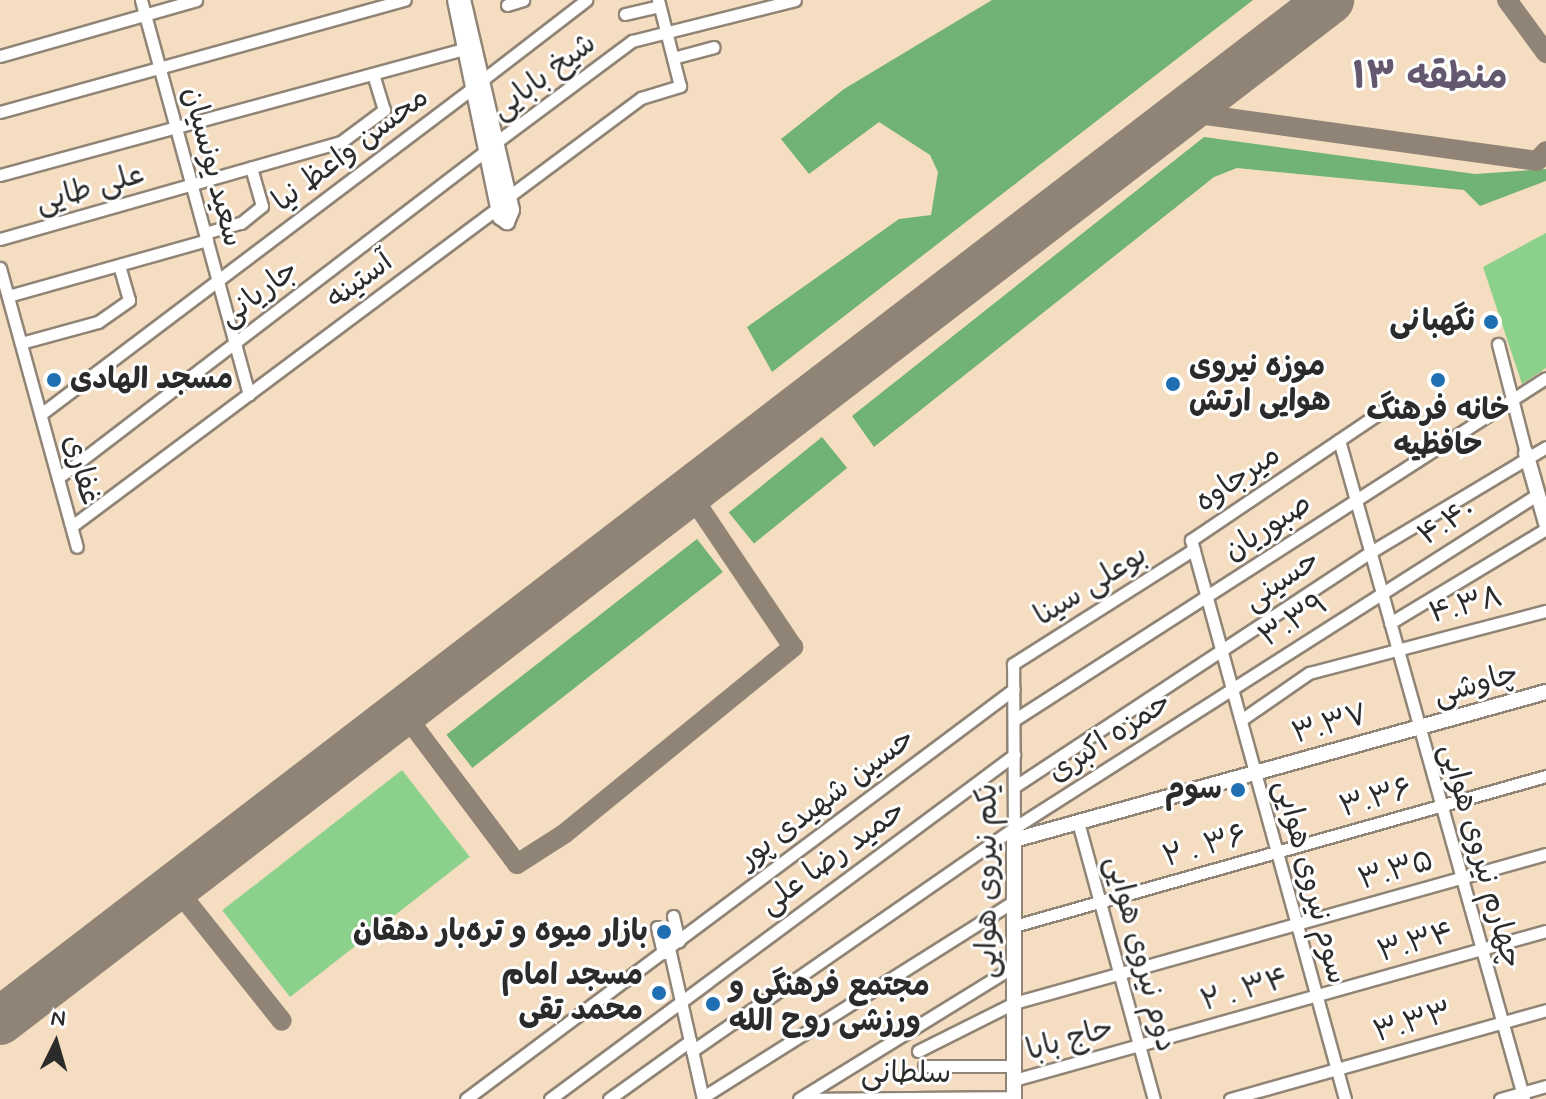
<!DOCTYPE html>
<meta charset="utf-8">
<style>
body{margin:0}
#map{position:relative;width:1546px;height:1099px;overflow:hidden;background:#f4ddc0;font-family:Mynerve,"Playpen Sans Arabic",sans-serif}
div>[style]{position:absolute}
.green>*{inset:0;background:#8cd18b;transform-origin:0 0}
.forest>*{inset:0;background:#71b377;transform-origin:0 0}
.taxiway>*{height:20px;margin:-10px;padding:0 10px;transform-origin:10px;border-radius:10px;background:#908476}
.runway>*{height:48px;margin:-24px;padding:0 24px;transform-origin:24px;border-radius:24px;background:#908476}
.roads{filter:drop-shadow(2px 0 #908476) drop-shadow(-2px 0 #908476) drop-shadow(0 2px #908476) drop-shadow(0 -2px #908476)}
.minor>*{height:11px;margin:-5.5px;padding:0 5.5px;transform-origin:5.5px;border-radius:5.5px;background:#fff}
.major>*{height:14px;margin:-7px;padding:0 7px;transform-origin:7px;border-radius:7px;background:#fff}
.dots>*{width:22px;height:22px;translate:-50% -50%;box-sizing:border-box;border:4px solid #fff;border-radius:50%}
span{translate:-50% -50%;white-space:nowrap;text-align:center;line-height:1.15;-webkit-text-stroke:6px #fff;paint-order:stroke}
.street-label{font-size:30px;color:#2b2b2b}
.poi-label{font-size:30px;color:#2b2b2b;font-weight:700}
.right{translate:-100% -50%;text-align:right}
.left{translate:0 -50%;text-align:left}
.district-label{font-size:38px;color:#64586f;font-weight:700}
.north{position:absolute;left:16px;top:1003px;width:80px;height:80px;-webkit-text-stroke:6px #fff;paint-order:stroke;rotate:5deg;font-size:22px;font-weight:700;line-height:32px;text-align:center;color:#2b2b2b}
.north::after{content:'';display:block;margin:auto;width:28px;height:36px;background:#2b2b2b;clip-path:polygon(50% 0,100% 100%,50% 72%,0 100%)}
</style>
<div id="map">
<div class="green">
<div style="clip-path:polygon(1546px 233px,1546px 368px,1522px 384px,1483px 267px)"></div>
<div style="left:402px;top:770px;width:110px;height:228px;rotate:52deg"></div>
</div>
<div class="forest">
<div style="clip-path:polygon(992px 0,1253px 0,772px 372px,747px 327px,899px 219px,931px 215px,938px 172px,930px 155px,879px 122px,809px 174px,781px 139px,844px 89px)"></div>
<div style="clip-path:polygon(1204px 137px,1475px 174px,1546px 169px,1546px 181px,1480px 206px,1464px 190px,1237px 168px,1214px 177px,874px 447px,852px 416px)"></div>
<div style="left:822px;top:437px;width:40px;height:120px;rotate:51deg"></div>
<div style="left:697px;top:539px;width:42px;height:318px;rotate:52deg"></div>
</div>
<div class="taxiway">
<div style="left:1507px;top:0;width:66px;rotate:53.7deg"></div>
<div style="left:1184px;top:112px;width:356px;rotate:7.9deg"></div>
<div style="left:1537px;top:161px;width:13px;rotate:-48deg"></div>
<div style="left:403px;top:712px;width:190px;rotate:53.1deg"></div>
<div style="left:517px;top:864px;width:56px;rotate:-32.6deg"></div>
<div style="left:564px;top:834px;width:296px;rotate:-39.2deg"></div>
<div style="left:793px;top:647px;width:187px;rotate:-123.9deg"></div>
<div style="left:175px;top:887px;width:171px;rotate:51.4deg"></div>
</div>
<div class="runway">
<div style="left:0;top:1021px;width:1677px;rotate:-37.51deg"></div>
</div>
<div class="roads">
<div class="minor">
<div style="left:141px;top:0;width:409px;rotate:74.7deg"></div>
<div style="left:507px;top:5px;width:17px;rotate:-17deg"></div>
<div style="left:625px;top:14px;width:35px;rotate:-13deg"></div>
<div style="left:0;top:56px;width:204px;rotate:-15.9deg"></div>
<div style="left:673px;top:58px;width:42px;rotate:-15deg"></div>
<div style="left:481px;top:81px;width:133px;rotate:-37.6deg"></div>
<div style="left:0;top:112px;width:420px;rotate:-15.5deg"></div>
<div style="left:495px;top:143px;width:171px;rotate:-36.7deg"></div>
<div style="left:632px;top:41px;width:168px;rotate:-14.1deg"></div>
<div style="left:0;top:175px;width:482px;rotate:-15.2deg"></div>
<div style="left:508px;top:197px;width:166px;rotate:-36.7deg"></div>
<div style="left:641px;top:98px;width:41px;rotate:-17.1deg"></div>
<div style="left:680px;top:86px;width:89px;rotate:-104.3deg"></div>
<div style="left:205px;top:233px;width:37px;rotate:-16deg"></div>
<div style="left:241px;top:223px;width:27px;rotate:-39deg"></div>
<div style="left:262px;top:206px;width:40px;rotate:-106deg"></div>
<div style="left:0;top:239px;width:355px;rotate:-15.9deg"></div>
<div style="left:341px;top:142px;width:54px;rotate:-36.7deg"></div>
<div style="left:384px;top:110px;width:38px;rotate:-107deg"></div>
<div style="left:0;top:268px;width:289px;rotate:74.6deg"></div>
<div style="left:8px;top:296px;width:207px;rotate:-15.7deg"></div>
<div style="left:21px;top:343px;width:80px;rotate:-15.3deg"></div>
<div style="left:98px;top:322px;width:38px;rotate:-35deg"></div>
<div style="left:129px;top:300px;width:36px;rotate:-106deg"></div>
<div style="left:1498px;top:344px;width:113px;rotate:75.6deg"></div>
<div style="left:41px;top:414px;width:543px;rotate:-37.06deg"></div>
<div style="left:1339px;top:440px;width:684px;rotate:74.32deg"></div>
<div style="left:58px;top:478px;width:541px;rotate:-37.42deg"></div>
<div style="left:72px;top:526px;width:533px;rotate:-36.76deg"></div>
<div style="left:1390px;top:623px;width:182px;rotate:-31.1deg"></div>
<div style="left:1014px;top:720px;width:632px;rotate:-32.74deg"></div>
<div style="left:1241px;top:720px;width:83px;rotate:-34.7deg"></div>
<div style="left:1309px;top:673px;width:245px;rotate:-14.7deg"></div>
<div style="left:1014px;top:787px;width:425px;rotate:-33.4deg"></div>
<div style="left:1369px;top:553px;width:206px;rotate:-30.9deg"></div>
<div style="left:1078px;top:822px;width:287px;rotate:74.7deg"></div>
<div style="left:1014px;top:834px;width:170px;rotate:-90.3deg"></div>
<div style="left:1013px;top:664px;width:214px;rotate:-32.4deg"></div>
<div style="left:673px;top:916px;width:26px;rotate:77deg"></div>
<div style="left:1014px;top:926px;width:553px;rotate:-15.75deg"></div>
<div style="left:657px;top:927px;width:27px;rotate:77deg"></div>
<div style="left:669px;top:948px;width:155px;rotate:77.3deg"></div>
<div style="left:692px;top:1051px;width:392px;rotate:-34.7deg"></div>
<div style="left:1014px;top:828px;width:621px;rotate:-32.51deg"></div>
<div style="left:918px;top:1051px;width:107px;rotate:-26.6deg"></div>
<div style="left:1014px;top:1003px;width:552px;rotate:-15.65deg"></div>
<div style="left:924px;top:1066px;width:90px"></div>
<div style="left:1014px;top:1080px;width:552px;rotate:-15.65deg"></div>
<div style="left:703px;top:1097px;width:368px;rotate:-32.2deg"></div>
<div style="left:466px;top:1099px;width:684px;rotate:-36.8deg"></div>
<div style="left:550px;top:1099px;width:578px;rotate:-36.55deg"></div>
<div style="left:609px;top:1099px;width:100px;rotate:-35.6deg"></div>
<div style="left:799px;top:1099px;width:253px;rotate:-31.7deg"></div>
<div style="left:800px;top:1099px;width:214px;rotate:-0.5deg"></div>
<div style="left:1230px;top:1099px;width:328px;rotate:-15.7deg"></div>
<div style="left:1345px;top:1099px;width:580px;rotate:-105.4deg"></div>
<div style="left:1191px;top:540px;width:241px;rotate:-34deg"></div>
<div style="left:1500px;top:1099px;width:48px;rotate:-15.8deg"></div>
</div>
<div class="major">
<div style="left:455px;top:0;width:222px;rotate:78.3deg"></div>
<div style="left:500px;top:217px;width:9px;rotate:36deg"></div>
<div style="left:507px;top:222px;width:13px;rotate:-67deg"></div>
<div style="left:512px;top:210px;width:216px;rotate:-103.1deg"></div>
<div style="left:1526px;top:453px;width:73px;rotate:74.1deg"></div>
<div style="left:1014px;top:1099px;width:259px;rotate:-90deg"></div>
<div style="left:1014px;top:840px;width:552px;rotate:-15.55deg"></div>
</div>
</div>
<div class="dots">
<div style="left:1491px;top:322px;background:#1f6fb2"></div>
<div style="left:54px;top:380px;background:#1f6fb2"></div>
<div style="left:1438px;top:380px;background:#1f6fb2"></div>
<div style="left:1173px;top:384px;background:#1f6fb2"></div>
<div style="left:1238px;top:790px;background:#1f6fb2"></div>
<div style="left:664px;top:932px;background:#1f6fb2"></div>
<div style="left:659px;top:993px;background:#1f6fb2"></div>
<div style="left:713px;top:1004px;background:#1f6fb2"></div>
</div>
<div class="street-label">
<span style="left:544px;top:77px;rotate:-37deg">شیخ بابایی</span>
<span style="left:351px;top:150px;rotate:-37deg">محسن واعظ نیا</span>
<span style="left:212px;top:167px;rotate:75deg">سعید یونسیان</span>
<span style="left:90px;top:189px;rotate:-16deg">علی طایی</span>
<span style="left:360px;top:281px;rotate:-37deg">آستینه</span>
<span style="left:259px;top:294px;rotate:-37deg">جاریانی</span>
<span style="left:81px;top:470px;rotate:74deg">غفاری</span>
<span style="left:1238px;top:479px;rotate:-34deg">میرجاوه</span>
<span style="left:1447px;top:523px;rotate:-32deg">۴.۴۰</span>
<span style="left:1268px;top:528px;rotate:-33deg">صبوریان</span>
<span style="left:1282px;top:581px;rotate:-34deg">حسینی</span>
<span style="left:1091px;top:586px;rotate:-32deg">بوعلی سینا</span>
<span style="left:1466px;top:606px;rotate:-14deg">۴.۳۸</span>
<span style="left:1294px;top:621px;rotate:-32deg">۳.۳۹</span>
<span style="left:1476px;top:685px;rotate:-16deg">چاوشی</span>
<span style="left:1330px;top:725px;rotate:-16deg">۳.۳۷</span>
<span style="left:1110px;top:738px;rotate:-33deg">حمزه اکبری</span>
<span style="left:827px;top:799px;rotate:-37deg">حسین شهیدی پور</span>
<span style="left:1376px;top:799px;rotate:-16deg">۳.۳۶</span>
<span style="left:1205px;top:847px;rotate:-16deg">۲ . ۳۶</span>
<span style="left:1480px;top:856px;rotate:74deg">چهارم نیروی هوایی</span>
<span style="left:833px;top:858px;rotate:-36deg">حمید رضا علی</span>
<span style="left:1396px;top:871px;rotate:-16deg">۳.۳۵</span>
<span style="left:988px;top:881px;rotate:-90deg">یکم نیروی هوایی</span>
<span style="left:1310px;top:882px;rotate:75deg">سوم نیروی هوایی</span>
<span style="left:1416px;top:943px;rotate:-16deg">۳.۳۴</span>
<span style="left:1140px;top:954px;rotate:75deg">دوم نیروی هوایی</span>
<span style="left:1245px;top:991px;rotate:-16deg">۲ . ۳۴</span>
<span style="left:1413px;top:1023px;rotate:-16deg">۳.۳۳</span>
<span style="left:1070px;top:1040px;rotate:-16deg">حاج بابا</span>
<span style="left:906px;top:1074px">سلطانی</span>
</div>
<div class="poi-label">
<span class="right" style="left:1475px;top:322px">نگهبانی</span>
<span class="left" style="left:1189px;top:384px">موزه نیروی<br>هوایی ارتش</span>
<span class="left" style="left:70px;top:380px">مسجد الهادی</span>
<span style="left:1438px;top:428px">خانه فرهنگ<br>حافظیه</span>
<span class="right" style="left:1222px;top:790px">سوم</span>
<span class="right" style="left:648px;top:932px">بازار میوه و تره‌بار دهقان</span>
<span class="right" style="left:643px;top:993px">مسجد امام<br>محمد تقی</span>
<span class="left" style="left:729px;top:1004px">مجتمع فرهنگی و<br>ورزشی روح الله</span>
</div>
<div class="district-label">
<span style="left:1430px;top:78px">منطقه ۱۳</span>
</div>
<div class="north">N</div>
</div>
